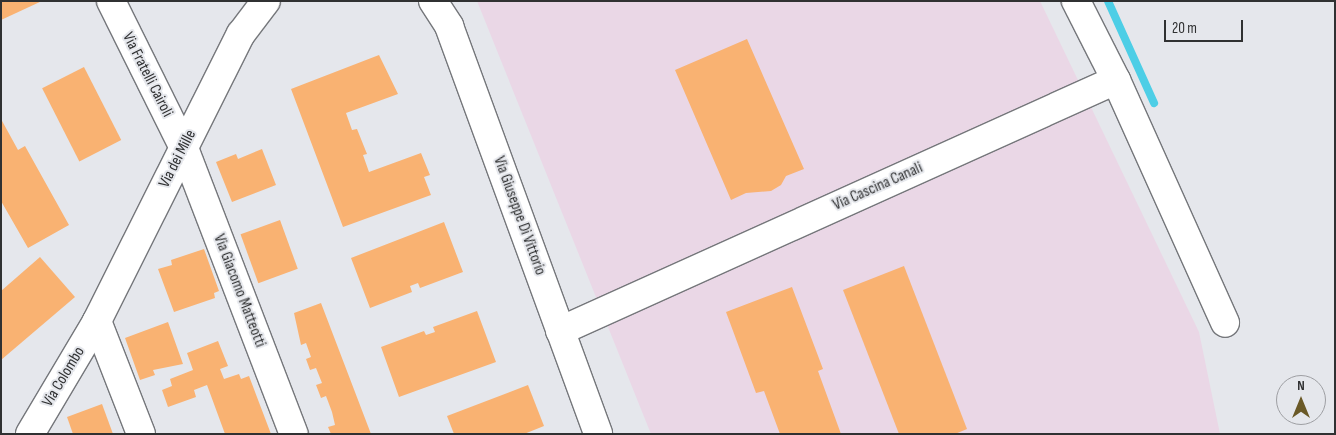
<!DOCTYPE html>
<style>
body{margin:0}
#map{position:relative;width:1336px;height:435px;overflow:hidden;background:#e5e7ec;font-family:"Sofia Sans Condensed",sans-serif}
div>[style]{position:absolute}
.industrial>*{inset:0;background:#ead7e6}
.stream>*{height:8px;margin:-4px;padding:0 4px;transform-origin:4px;border-radius:4px;background:#4dcee6}
.building>*{inset:0;background:#f9b272;transform-origin:0 0}
.roads{filter:drop-shadow(1px 0 #75777b) drop-shadow(-1px 0 #75777b) drop-shadow(0 1px #75777b) drop-shadow(0 -1px #75777b)}
.minor>*{height:28px;margin:-14px;padding:0 14px;transform-origin:14px;border-radius:14px;background:#fff}
span{translate:-50% -50%;white-space:nowrap;text-align:center;line-height:1.15;-webkit-text-stroke:4px #e5e7ec;paint-order:stroke}
.street-label{font-size:16px;color:#303132}
.frame{position:absolute;inset:0;border:2px solid #303132;pointer-events:none}
.north{position:absolute;left:1276px;top:375px;width:50px;height:50px;box-sizing:border-box;background:#e5e7ec;border:1px solid #9d9ea2;border-radius:50%;rotate:0deg;font-size:14px;font-weight:700;line-height:20px;text-align:center;color:#303132}
.north::after{content:'';display:block;margin:auto;width:18px;height:22px;background:#6a5927;clip-path:polygon(50% 0,100% 100%,50% 72%,0 100%)}
.scale{position:absolute;left:1164px;top:20px;width:79px;height:22px;box-sizing:border-box;border:2px solid #303132;border-top:0;padding-left:6px;font-size:15px;line-height:18px;white-space:nowrap;color:#303132;-webkit-text-stroke:4px #e5e7ec;paint-order:stroke}
</style>
<div id="map">
<div class="industrial">
<div style="clip-path:polygon(477px 1px,1040px 1px,1199px 332px,1220px 434px,651px 434px)"></div>
</div>
<div class="stream">
<div style="left:1108px;top:1px;width:112px;rotate:65.7deg"></div>
</div>
<div class="building">
<div style="clip-path:polygon(1px 1px,42px 1px,1px 20px)"></div>
<div style="clip-path:polygon(747px 39px,804px 169px,786px 176px,781px 185px,771px 191px,746px 193px,731px 200px,675px 70px)"></div>
<div style="clip-path:polygon(379px 55px,398px 94px,346px 113px,352px 130px,357px 129px,367px 154px,363px 155px,369px 172px,421px 153px,430px 175px,424px 177px,431px 195px,343px 227px,291px 89px)"></div>
<div style="left:84px;top:67px;width:82px;height:47px;rotate:63deg"></div>
<div style="clip-path:polygon(1px 119px,18px 150px,25px 146px,69px 225px,28px 248px,1px 201px)"></div>
<div style="clip-path:polygon(262px 149px,276px 185px,232px 202px,216px 162px,236px 154px,238px 159px)"></div>
<div style="left:280px;top:220px;width:52px;height:42px;rotate:70deg"></div>
<div style="clip-path:polygon(444px 222px,463px 272px,420px 288px,418px 283px,410px 286px,412px 292px,370px 308px,351px 258px)"></div>
<div style="clip-path:polygon(204px 249px,219px 291px,214px 293px,215px 298px,174px 312px,158px 269px,172px 265px,171px 260px)"></div>
<div style="clip-path:polygon(40px 257px,75px 297px,1px 360px,1px 291px)"></div>
<div style="clip-path:polygon(904px 266px,967px 429px,955px 434px,899px 434px,843px 290px)"></div>
<div style="clip-path:polygon(792px 287px,823px 369px,818px 371px,841px 434px,780px 434px,764px 391px,756px 393px,726px 312px)"></div>
<div style="clip-path:polygon(321px 303px,371px 434px,331px 434px,328px 427px,335px 425px,332px 412px,326px 396px,321px 398px,316px 385px,322px 383px,316px 368px,310px 370px,306px 359px,311px 357px,306px 343px,301px 345px,294px 313px)"></div>
<div style="clip-path:polygon(477px 311px,496px 362px,399px 397px,381px 347px,424px 331px,426px 335px,435px 332px,433px 327px)"></div>
<div style="clip-path:polygon(168px 322px,183px 364px,153px 370px,155px 375px,140px 380px,125px 338px)"></div>
<div style="clip-path:polygon(218px 341px,228px 366px,220px 369px,224px 379px,239px 374px,241px 379px,249px 376px,271px 434px,225px 434px,207px 385px,194px 390px,196px 397px,168px 407px,162px 390px,172px 386px,170px 379px,193px 370px,187px 353px)"></div>
<div style="clip-path:polygon(528px 385px,544px 426px,524px 434px,454px 434px,447px 416px)"></div>
<div style="clip-path:polygon(102px 404px,113px 434px,73px 434px,67px 417px)"></div>
</div>
<div class="roads">
<div class="minor">
<div style="left:111px;top:1px;width:164px;rotate:63.6deg"></div>
<div style="left:184px;top:148px;width:306px;rotate:69deg"></div>
<div style="left:433px;top:1px;width:30px;rotate:57deg"></div>
<div style="left:449px;top:26px;width:434px;rotate:69.9deg"></div>
<div style="left:1116px;top:80px;width:266px;rotate:65.8deg"></div>
<div style="left:97px;top:321px;width:121px;rotate:68.7deg"></div>
<div style="left:560px;top:331px;width:610px;rotate:-24.3deg"></div>
<div style="left:1116px;top:80px;width:89px;rotate:-116.9deg"></div>
<div style="left:30px;top:434px;width:131px;rotate:-59.3deg"></div>
<div style="left:97px;top:321px;width:321px;rotate:-63.4deg"></div>
<div style="left:241px;top:34px;width:41px;rotate:-52.9deg"></div>
</div>
</div>
<div class="street-label">
<span style="left:147px;top:75px;rotate:63deg">Via Fratelli Cairoli</span>
<span style="left:178px;top:159px;rotate:-63deg">Via dei Mille</span>
<span style="left:878px;top:187px;rotate:-24deg">Via Cascina Canali</span>
<span style="left:519px;top:216px;rotate:70deg">Via Giuseppe Di Vittorio</span>
<span style="left:239px;top:291px;rotate:69deg">Via Giacomo Matteotti</span>
<span style="left:64px;top:377px;rotate:-59deg">Via Colombo</span>
</div>
<div class="frame"></div>
<div class="north">N</div>
<div class="scale">20 m</div>
</div>
